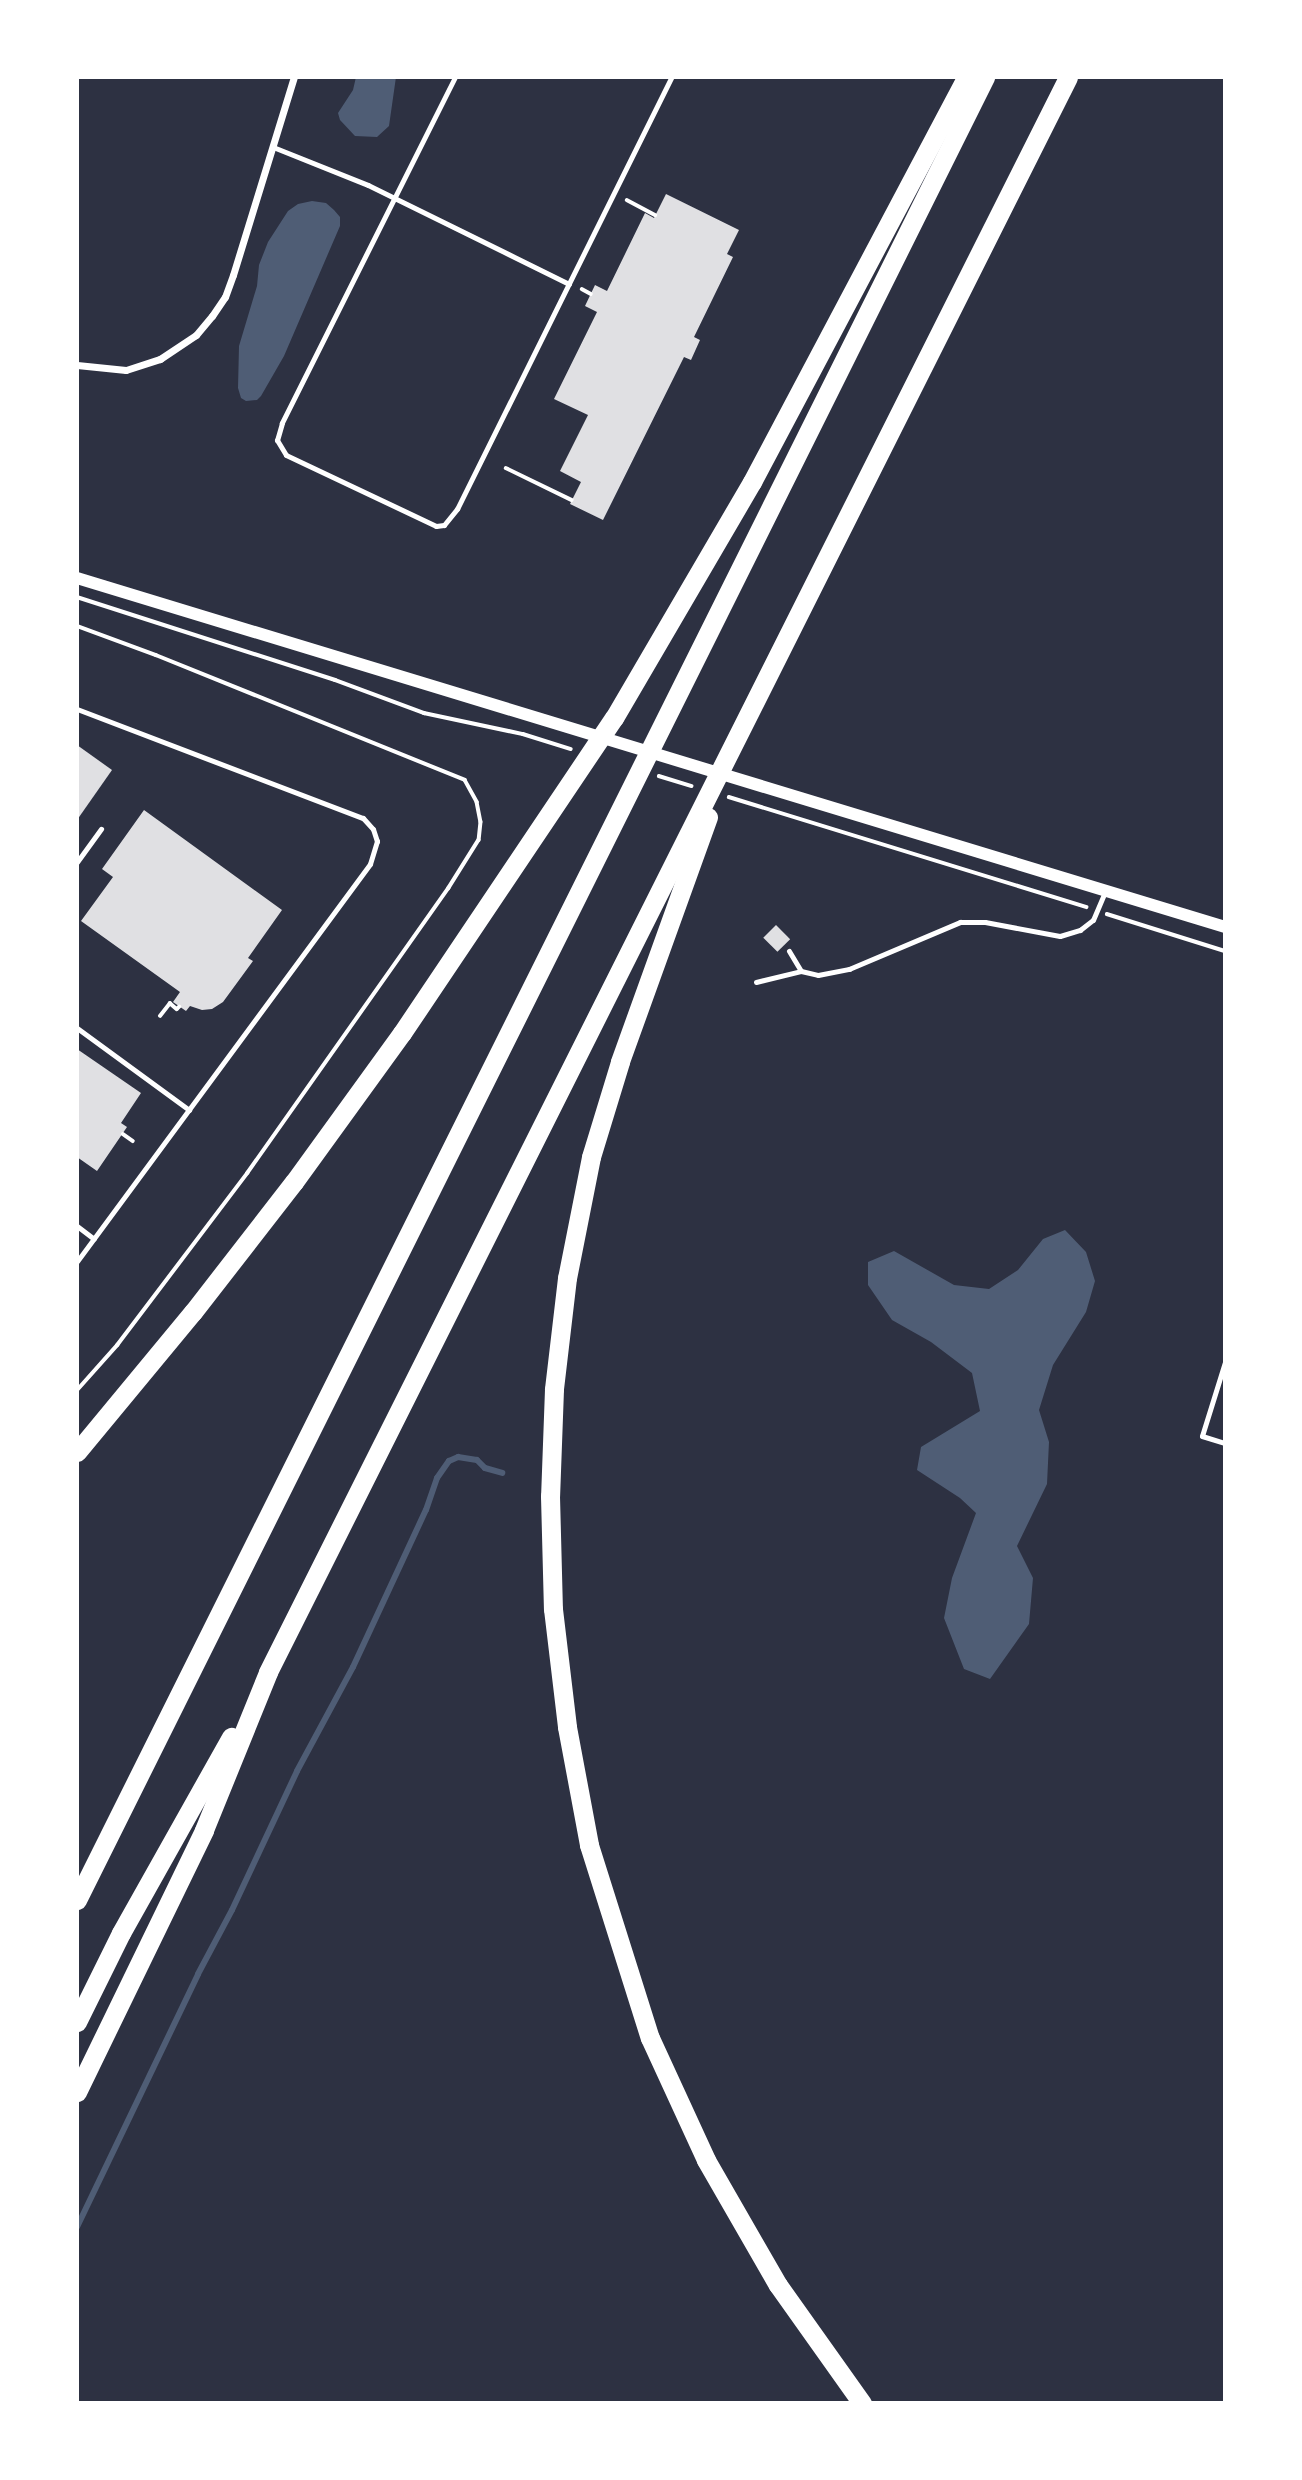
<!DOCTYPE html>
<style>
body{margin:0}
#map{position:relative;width:1302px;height:2480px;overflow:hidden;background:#2d3142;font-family:"Golos Text",sans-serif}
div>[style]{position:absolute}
.water>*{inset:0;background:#4f5d75}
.stream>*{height:6px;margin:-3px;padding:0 3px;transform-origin:3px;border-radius:3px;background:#4f5d75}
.building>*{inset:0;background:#e0e0e3;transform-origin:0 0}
.path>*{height:3.5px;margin:-1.75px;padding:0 1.75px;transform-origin:1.75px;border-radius:1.75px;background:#fff}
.service>*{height:5px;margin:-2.5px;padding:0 2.5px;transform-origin:2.5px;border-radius:2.5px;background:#fff}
.minor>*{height:7px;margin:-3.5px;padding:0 3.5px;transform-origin:3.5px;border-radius:3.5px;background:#fff}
.tertiary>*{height:12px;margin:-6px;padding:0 6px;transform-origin:6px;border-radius:6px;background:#fff}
.motorway>*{height:19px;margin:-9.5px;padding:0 9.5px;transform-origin:9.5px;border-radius:9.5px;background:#fff}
span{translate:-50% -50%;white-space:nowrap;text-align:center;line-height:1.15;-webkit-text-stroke:5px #fff;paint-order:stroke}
.frame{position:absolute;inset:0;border:79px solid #fff;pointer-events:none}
</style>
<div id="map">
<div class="water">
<div style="clip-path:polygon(356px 77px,396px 77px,389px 126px,377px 137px,355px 136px,340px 120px,338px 113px,353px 90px)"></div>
<div style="clip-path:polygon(312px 201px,326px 203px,334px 210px,340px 217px,340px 226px,284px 356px,261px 396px,257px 400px,246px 401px,241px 398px,238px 388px,239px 346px,257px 286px,259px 265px,268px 242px,288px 211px,298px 204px)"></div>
<div style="clip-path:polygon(1065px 1230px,1086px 1252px,1095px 1281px,1086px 1312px,1053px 1365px,1039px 1410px,1049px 1442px,1047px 1484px,1017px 1546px,1033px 1578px,1029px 1624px,990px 1679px,964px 1669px,944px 1618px,952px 1578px,976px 1513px,960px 1498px,917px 1470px,921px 1447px,980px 1411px,972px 1373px,931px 1342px,892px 1320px,868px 1285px,868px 1262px,894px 1251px,954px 1285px,989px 1289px,1018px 1270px,1043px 1239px)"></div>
</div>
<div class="stream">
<div style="left:77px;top:2227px;width:280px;rotate:-64.4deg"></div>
<div style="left:198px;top:1974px;width:72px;rotate:-62deg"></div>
<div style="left:232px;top:1910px;width:153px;rotate:-64.9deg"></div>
<div style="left:297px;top:1771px;width:118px;rotate:-61.7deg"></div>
<div style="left:353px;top:1667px;width:173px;rotate:-65.1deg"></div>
<div style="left:426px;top:1510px;width:34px;rotate:-71deg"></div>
<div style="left:437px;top:1478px;width:21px;rotate:-55deg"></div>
<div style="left:449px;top:1461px;width:10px;rotate:-24deg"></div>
<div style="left:458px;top:1457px;width:19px;rotate:9deg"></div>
<div style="left:477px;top:1460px;width:11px;rotate:45deg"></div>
<div style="left:485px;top:1468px;width:18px;rotate:16deg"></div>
</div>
<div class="building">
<div style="clip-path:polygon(666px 194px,739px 230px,727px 254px,733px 257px,694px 337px,700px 340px,691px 360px,684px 357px,603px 520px,570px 504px,581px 482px,560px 471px,588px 415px,554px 399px,597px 312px,585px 306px,595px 285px,607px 291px,645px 213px,654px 218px)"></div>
<div style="clip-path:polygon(77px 745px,112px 770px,77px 820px)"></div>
<div style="clip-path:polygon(144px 810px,282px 910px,248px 958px,253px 961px,223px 1002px,212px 1009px,202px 1010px,190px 1006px,186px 1011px,173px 1002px,180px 992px,81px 921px,113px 877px,102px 869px)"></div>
<div style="left:776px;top:925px;width:20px;height:18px;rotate:45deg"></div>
<div style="clip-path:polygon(77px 1049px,141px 1093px,121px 1123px,127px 1127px,97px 1171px,77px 1157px)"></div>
</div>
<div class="path">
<div style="left:627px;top:200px;width:32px;rotate:28deg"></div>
<div style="left:582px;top:289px;width:10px;rotate:29deg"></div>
<div style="left:506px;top:468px;width:73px;rotate:25.9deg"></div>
<div style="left:77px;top:597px;width:271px;rotate:17.8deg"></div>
<div style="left:335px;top:680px;width:95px;rotate:20.3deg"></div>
<div style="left:424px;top:713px;width:101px;rotate:12deg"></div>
<div style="left:523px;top:734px;width:50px;rotate:17.4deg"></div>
<div style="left:77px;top:626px;width:84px;rotate:20.2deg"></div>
<div style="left:156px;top:655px;width:333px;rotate:22deg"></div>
<div style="left:465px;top:780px;width:25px;rotate:61deg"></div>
<div style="left:477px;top:802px;width:20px;rotate:79deg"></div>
<div style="left:481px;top:822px;width:18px;rotate:96deg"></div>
<div style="left:479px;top:840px;width:57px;rotate:122deg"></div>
<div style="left:449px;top:888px;width:349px;rotate:125.2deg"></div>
<div style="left:248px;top:1173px;width:216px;rotate:127.1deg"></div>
<div style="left:118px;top:1345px;width:62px;rotate:131.7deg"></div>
<div style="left:659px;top:776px;width:34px;rotate:17deg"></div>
<div style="left:729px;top:797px;width:374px;rotate:17.1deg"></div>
<div style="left:1107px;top:914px;width:124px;rotate:17.4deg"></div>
<div style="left:160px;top:1016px;width:16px;rotate:-52deg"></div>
<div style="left:170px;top:1003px;width:9px;rotate:41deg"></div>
<div style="left:177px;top:1009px;width:3px;rotate:-45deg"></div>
<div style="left:123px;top:1134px;width:12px;rotate:35deg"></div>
</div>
<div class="service">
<div style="left:455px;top:77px;width:387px;rotate:116.6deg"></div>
<div style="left:282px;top:423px;width:18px;rotate:106deg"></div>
<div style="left:277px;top:440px;width:17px;rotate:59deg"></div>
<div style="left:286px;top:455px;width:166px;rotate:25.3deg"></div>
<div style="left:436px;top:526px;width:8px;rotate:-7deg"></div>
<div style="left:444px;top:525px;width:21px;rotate:-51deg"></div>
<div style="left:457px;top:509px;width:482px;rotate:-63.6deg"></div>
<div style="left:273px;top:147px;width:102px;rotate:21.8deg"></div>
<div style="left:368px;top:185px;width:224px;rotate:26.2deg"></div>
<div style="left:77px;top:709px;width:306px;rotate:20.9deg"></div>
<div style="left:363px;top:818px;width:15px;rotate:48deg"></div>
<div style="left:373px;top:829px;width:13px;rotate:72deg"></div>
<div style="left:377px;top:841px;width:24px;rotate:107deg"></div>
<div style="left:370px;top:864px;width:494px;rotate:126.4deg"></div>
<div style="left:77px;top:862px;width:41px;rotate:-54deg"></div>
<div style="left:789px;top:951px;width:23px;rotate:59deg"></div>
<div style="left:756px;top:982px;width:46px;rotate:-13.7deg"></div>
<div style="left:801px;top:971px;width:17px;rotate:13deg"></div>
<div style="left:818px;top:975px;width:32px;rotate:-11deg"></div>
<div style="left:849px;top:969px;width:121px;rotate:-22.9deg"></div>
<div style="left:960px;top:922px;width:25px"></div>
<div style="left:985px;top:922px;width:76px;rotate:10.6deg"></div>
<div style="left:1060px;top:936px;width:21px;rotate:-17deg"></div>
<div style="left:1080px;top:930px;width:16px;rotate:-38deg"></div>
<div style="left:1093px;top:920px;width:33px;rotate:-67deg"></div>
<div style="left:77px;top:1028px;width:139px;rotate:36.2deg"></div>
<div style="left:77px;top:1226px;width:21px;rotate:37deg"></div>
<div style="left:1225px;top:1362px;width:77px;rotate:107.3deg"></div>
<div style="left:1202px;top:1436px;width:24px;rotate:17deg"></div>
</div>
<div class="minor">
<div style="left:77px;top:365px;width:49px;rotate:5.8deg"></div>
<div style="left:126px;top:370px;width:36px;rotate:-18deg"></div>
<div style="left:160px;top:359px;width:43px;rotate:-33.7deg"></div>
<div style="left:196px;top:335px;width:25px;rotate:-50deg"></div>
<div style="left:212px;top:316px;width:23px;rotate:-56deg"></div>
<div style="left:225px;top:297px;width:23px;rotate:-70deg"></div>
<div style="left:233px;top:275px;width:207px;rotate:-72.9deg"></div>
</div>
<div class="tertiary">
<div style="left:77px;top:578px;width:1200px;rotate:16.91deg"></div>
</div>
<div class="motorway">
<div style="left:708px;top:817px;width:260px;rotate:109.8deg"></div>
<div style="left:620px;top:1062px;width:99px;rotate:107deg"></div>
<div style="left:591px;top:1157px;width:123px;rotate:101.2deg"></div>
<div style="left:567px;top:1278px;width:112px;rotate:96.7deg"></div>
<div style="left:554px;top:1389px;width:107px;rotate:92.1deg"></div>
<div style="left:550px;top:1496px;width:113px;rotate:88.5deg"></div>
<div style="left:553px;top:1609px;width:119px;rotate:83.2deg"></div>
<div style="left:567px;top:1727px;width:120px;rotate:79.4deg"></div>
<div style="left:589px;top:1845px;width:202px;rotate:72.5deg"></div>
<div style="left:650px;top:2038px;width:134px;rotate:65.3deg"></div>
<div style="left:706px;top:2160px;width:144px;rotate:60.1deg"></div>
<div style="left:778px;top:2285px;width:145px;rotate:54.6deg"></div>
<div style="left:77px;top:1452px;width:182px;rotate:-50.4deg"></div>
<div style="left:193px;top:1312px;width:165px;rotate:-52.2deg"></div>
<div style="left:294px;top:1182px;width:184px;rotate:-54.1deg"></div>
<div style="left:402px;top:1033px;width:380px;rotate:-56.1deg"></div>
<div style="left:614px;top:718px;width:273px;rotate:-59.7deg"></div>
<div style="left:752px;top:482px;width:458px;rotate:-62.1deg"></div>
<div style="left:77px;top:1900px;width:2037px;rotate:-63.52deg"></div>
<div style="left:77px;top:2022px;width:99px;rotate:-63.7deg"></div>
<div style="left:121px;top:1933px;width:225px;rotate:-60.7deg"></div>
<div style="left:77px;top:2092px;width:291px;rotate:-64.1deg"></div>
<div style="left:204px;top:1830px;width:170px;rotate:-67.9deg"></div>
<div style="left:268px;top:1672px;width:1784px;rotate:-63.36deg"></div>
</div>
<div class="frame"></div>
</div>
